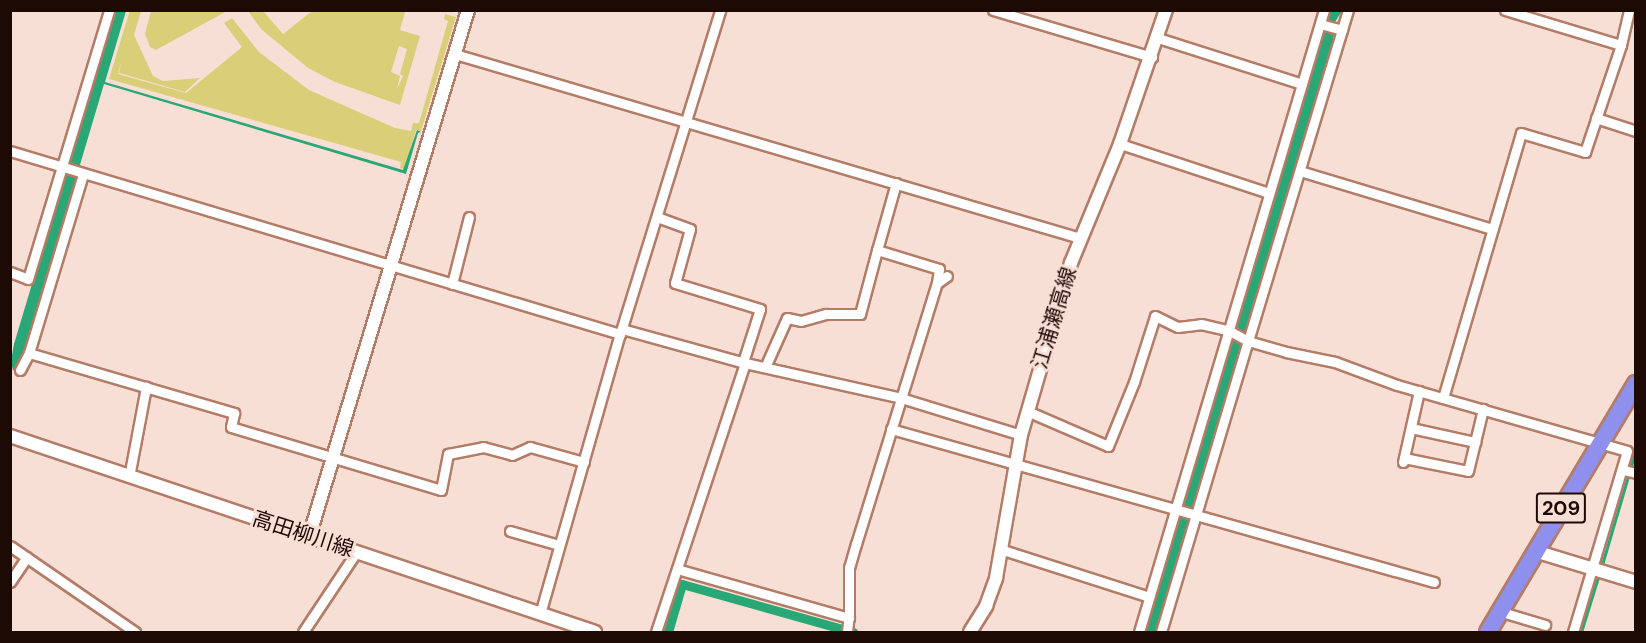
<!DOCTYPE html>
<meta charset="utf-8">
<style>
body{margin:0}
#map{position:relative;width:1646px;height:643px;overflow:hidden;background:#f8dfd6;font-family:"DM Sans","Noto Sans JP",sans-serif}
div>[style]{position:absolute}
.green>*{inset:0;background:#dacf79}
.water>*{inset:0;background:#2aa776}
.stream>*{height:3px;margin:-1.5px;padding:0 1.5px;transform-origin:1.5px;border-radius:1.5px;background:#2aa776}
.canal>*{height:9px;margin:-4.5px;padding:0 4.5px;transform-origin:4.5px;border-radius:4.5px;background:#2aa776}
.roads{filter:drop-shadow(2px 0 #b37c67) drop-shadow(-2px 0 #b37c67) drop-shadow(0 2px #b37c67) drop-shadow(0 -2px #b37c67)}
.street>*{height:9px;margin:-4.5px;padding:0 4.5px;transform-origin:4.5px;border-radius:4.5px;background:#fff}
.secondary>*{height:12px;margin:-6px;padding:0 6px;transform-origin:6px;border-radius:6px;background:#fff}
.highway>*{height:16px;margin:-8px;padding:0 8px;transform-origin:8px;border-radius:8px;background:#8f90ee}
span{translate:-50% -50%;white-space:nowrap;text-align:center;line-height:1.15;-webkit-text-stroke:6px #f8dfd6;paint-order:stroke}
.shield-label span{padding:2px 4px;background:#f8dfd6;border:2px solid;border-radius:4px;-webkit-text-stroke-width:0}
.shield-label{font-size:20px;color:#1e0a04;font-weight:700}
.street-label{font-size:21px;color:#1e0a04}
.frame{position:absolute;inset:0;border:12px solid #1e0a04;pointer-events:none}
</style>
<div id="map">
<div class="green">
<div style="clip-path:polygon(130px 10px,141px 11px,134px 35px,153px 76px,163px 81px,200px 78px,185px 92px,119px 73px,121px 62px,118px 74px,186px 93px,242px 47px,224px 23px,232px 18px,259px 52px,309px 90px,395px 128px,411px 131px,413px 123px,419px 123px,448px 21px,444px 19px,445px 14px,456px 17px,421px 131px,416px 130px,404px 169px,400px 168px,401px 162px,109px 79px)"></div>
<div style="clip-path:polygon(151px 11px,227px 11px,156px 50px,150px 47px,145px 34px)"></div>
<div style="clip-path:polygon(evenodd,248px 11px,263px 11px,283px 34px,312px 11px,405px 12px,400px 30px,420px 36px,400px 105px,335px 82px,308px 68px,261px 29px,248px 11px,399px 46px,407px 49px,400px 74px,403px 76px,397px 89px,400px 76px,391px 72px,399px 46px)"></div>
</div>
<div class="water">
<div style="clip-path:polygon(114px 11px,126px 11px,105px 82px,403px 170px,417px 130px,421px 132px,418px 133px,406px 174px,104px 84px,22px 360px,13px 371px,11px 361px,14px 344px)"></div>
<div style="clip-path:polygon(1327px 11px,1342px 11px,1335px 22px,1333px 41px,1156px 632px,1143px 632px,1321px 38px,1329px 20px)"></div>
</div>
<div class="stream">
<div style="left:1601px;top:568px;width:124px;rotate:-73.6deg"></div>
<div style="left:1581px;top:632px;width:61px;rotate:-72.8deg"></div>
</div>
<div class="canal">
<div style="left:668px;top:632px;width:50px;rotate:-73.7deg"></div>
<div style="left:682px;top:584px;width:178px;rotate:15.7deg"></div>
</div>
<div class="roads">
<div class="street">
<div style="left:993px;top:10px;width:166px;rotate:16.5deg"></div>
<div style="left:1505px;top:10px;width:121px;rotate:16.8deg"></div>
<div style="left:1320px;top:24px;width:23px;rotate:15deg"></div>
<div style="left:1158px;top:38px;width:151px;rotate:17.7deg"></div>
<div style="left:455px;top:54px;width:652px;rotate:16.4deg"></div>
<div style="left:1596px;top:118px;width:42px;rotate:18deg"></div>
<div style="left:1120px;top:144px;width:157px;rotate:18.2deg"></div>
<div style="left:10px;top:151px;width:637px;rotate:16.7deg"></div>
<div style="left:1300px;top:171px;width:201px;rotate:16.8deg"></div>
<div style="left:896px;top:183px;width:70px;rotate:105.8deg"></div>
<div style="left:877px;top:250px;width:65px;rotate:17deg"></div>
<div style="left:939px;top:269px;width:14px;rotate:98deg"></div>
<div style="left:657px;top:217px;width:35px;rotate:20deg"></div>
<div style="left:690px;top:229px;width:56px;rotate:105.5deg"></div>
<div style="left:675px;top:283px;width:89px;rotate:17deg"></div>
<div style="left:760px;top:309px;width:56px;rotate:107.8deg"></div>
<div style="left:10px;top:272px;width:19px;rotate:21deg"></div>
<div style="left:28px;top:279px;width:281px;rotate:-73.2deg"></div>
<div style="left:452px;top:284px;width:69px;rotate:-75.8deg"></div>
<div style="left:622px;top:329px;width:128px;rotate:15.5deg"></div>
<div style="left:745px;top:363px;width:160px;rotate:12.6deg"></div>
<div style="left:901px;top:398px;width:126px;rotate:17.1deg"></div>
<div style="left:29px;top:353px;width:214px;rotate:16.3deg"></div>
<div style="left:234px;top:413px;width:14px;rotate:102deg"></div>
<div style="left:231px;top:427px;width:219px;rotate:16.7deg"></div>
<div style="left:441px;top:490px;width:37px;rotate:-79deg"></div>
<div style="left:448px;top:454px;width:36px;rotate:-11deg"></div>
<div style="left:483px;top:447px;width:30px;rotate:15deg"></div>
<div style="left:512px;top:455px;width:20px;rotate:-24deg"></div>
<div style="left:530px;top:447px;width:56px;rotate:15.5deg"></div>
<div style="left:766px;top:365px;width:51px;rotate:-65.9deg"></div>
<div style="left:787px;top:318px;width:14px;rotate:12deg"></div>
<div style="left:801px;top:321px;width:26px;rotate:-16deg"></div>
<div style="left:826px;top:314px;width:34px"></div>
<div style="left:860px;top:314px;width:66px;rotate:-75.1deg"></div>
<div style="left:20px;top:370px;width:19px;rotate:-62deg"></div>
<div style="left:29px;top:353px;width:187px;rotate:-73.2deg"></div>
<div style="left:1443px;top:398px;width:276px;rotate:-73.6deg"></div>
<div style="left:1521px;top:133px;width:67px;rotate:16.5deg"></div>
<div style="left:1585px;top:152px;width:113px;rotate:-71.4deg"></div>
<div style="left:1621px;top:45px;width:36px;rotate:-77deg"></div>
<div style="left:1027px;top:411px;width:88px;rotate:23.4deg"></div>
<div style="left:1108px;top:446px;width:69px;rotate:-67.9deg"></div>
<div style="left:1134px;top:382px;width:69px;rotate:-72.3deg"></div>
<div style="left:1155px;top:316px;width:25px;rotate:26deg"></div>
<div style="left:1178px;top:327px;width:23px;rotate:-7deg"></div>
<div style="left:1201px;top:324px;width:28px;rotate:13deg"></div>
<div style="left:1228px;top:330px;width:23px;rotate:29deg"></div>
<div style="left:1248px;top:341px;width:346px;rotate:-73.2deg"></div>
<div style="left:1411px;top:428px;width:66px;rotate:12.3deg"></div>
<div style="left:891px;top:429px;width:564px;rotate:15.74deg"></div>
<div style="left:1404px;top:458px;width:65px;rotate:11.5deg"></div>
<div style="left:1468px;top:471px;width:64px;rotate:-76.4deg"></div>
<div style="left:1403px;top:462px;width:73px;rotate:-77.3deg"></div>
<div style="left:1623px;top:470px;width:13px;rotate:13deg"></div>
<div style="left:129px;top:477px;width:92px;rotate:-79.3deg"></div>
<div style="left:510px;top:531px;width:51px;rotate:15.9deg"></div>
<div style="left:10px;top:546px;width:152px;rotate:34.5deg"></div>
<div style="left:1003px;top:550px;width:153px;rotate:17.8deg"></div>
<div style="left:677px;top:569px;width:179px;rotate:15.9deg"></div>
<div style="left:10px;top:582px;width:30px;rotate:-56deg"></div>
<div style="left:1502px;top:612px;width:45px;rotate:16.8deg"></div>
<div style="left:540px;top:614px;width:291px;rotate:-74.1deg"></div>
<div style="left:620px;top:334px;width:339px;rotate:-72.8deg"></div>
<div style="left:303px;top:632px;width:97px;rotate:-56.3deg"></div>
<div style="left:656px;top:632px;width:283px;rotate:-71.7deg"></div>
<div style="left:847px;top:632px;width:19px;rotate:-84deg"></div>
<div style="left:849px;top:613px;width:45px;rotate:-90deg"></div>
<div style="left:849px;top:568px;width:25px;rotate:-74deg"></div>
<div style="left:856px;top:544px;width:273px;rotate:-72.8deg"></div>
<div style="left:937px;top:283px;width:12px;rotate:-35deg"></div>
<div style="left:1139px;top:632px;width:649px;rotate:-73.44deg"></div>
<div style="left:1161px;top:632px;width:304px;rotate:-73.4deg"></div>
<div style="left:1248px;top:341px;width:40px;rotate:16deg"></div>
<div style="left:1286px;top:352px;width:50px;rotate:11.5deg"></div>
<div style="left:1335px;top:362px;width:66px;rotate:20.4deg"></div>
<div style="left:1397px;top:385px;width:239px;rotate:16deg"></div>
<div style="left:1627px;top:451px;width:189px;rotate:106.6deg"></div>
</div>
<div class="secondary">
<div style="left:10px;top:436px;width:617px;rotate:18.52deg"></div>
<div style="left:309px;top:537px;width:550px;rotate:-73.21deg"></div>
<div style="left:1538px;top:552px;width:102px;rotate:17deg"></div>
<div style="left:970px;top:632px;width:31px;rotate:-58deg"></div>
<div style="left:986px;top:606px;width:30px;rotate:-70deg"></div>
<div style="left:996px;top:578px;width:145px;rotate:-80.1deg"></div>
<div style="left:1021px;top:435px;width:179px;rotate:-73.8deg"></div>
<div style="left:1071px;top:263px;width:129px;rotate:-67.6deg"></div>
<div style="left:1120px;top:144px;width:142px;rotate:-71.1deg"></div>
</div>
<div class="highway">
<div style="left:1488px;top:632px;width:289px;rotate:-59.2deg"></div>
</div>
</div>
<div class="shield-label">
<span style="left:1561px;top:508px">209</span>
</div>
<div class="street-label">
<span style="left:1054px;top:318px;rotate:-73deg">江浦瀬高線</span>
<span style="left:303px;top:534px;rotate:18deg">高田柳川線</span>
</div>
<div class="frame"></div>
</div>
